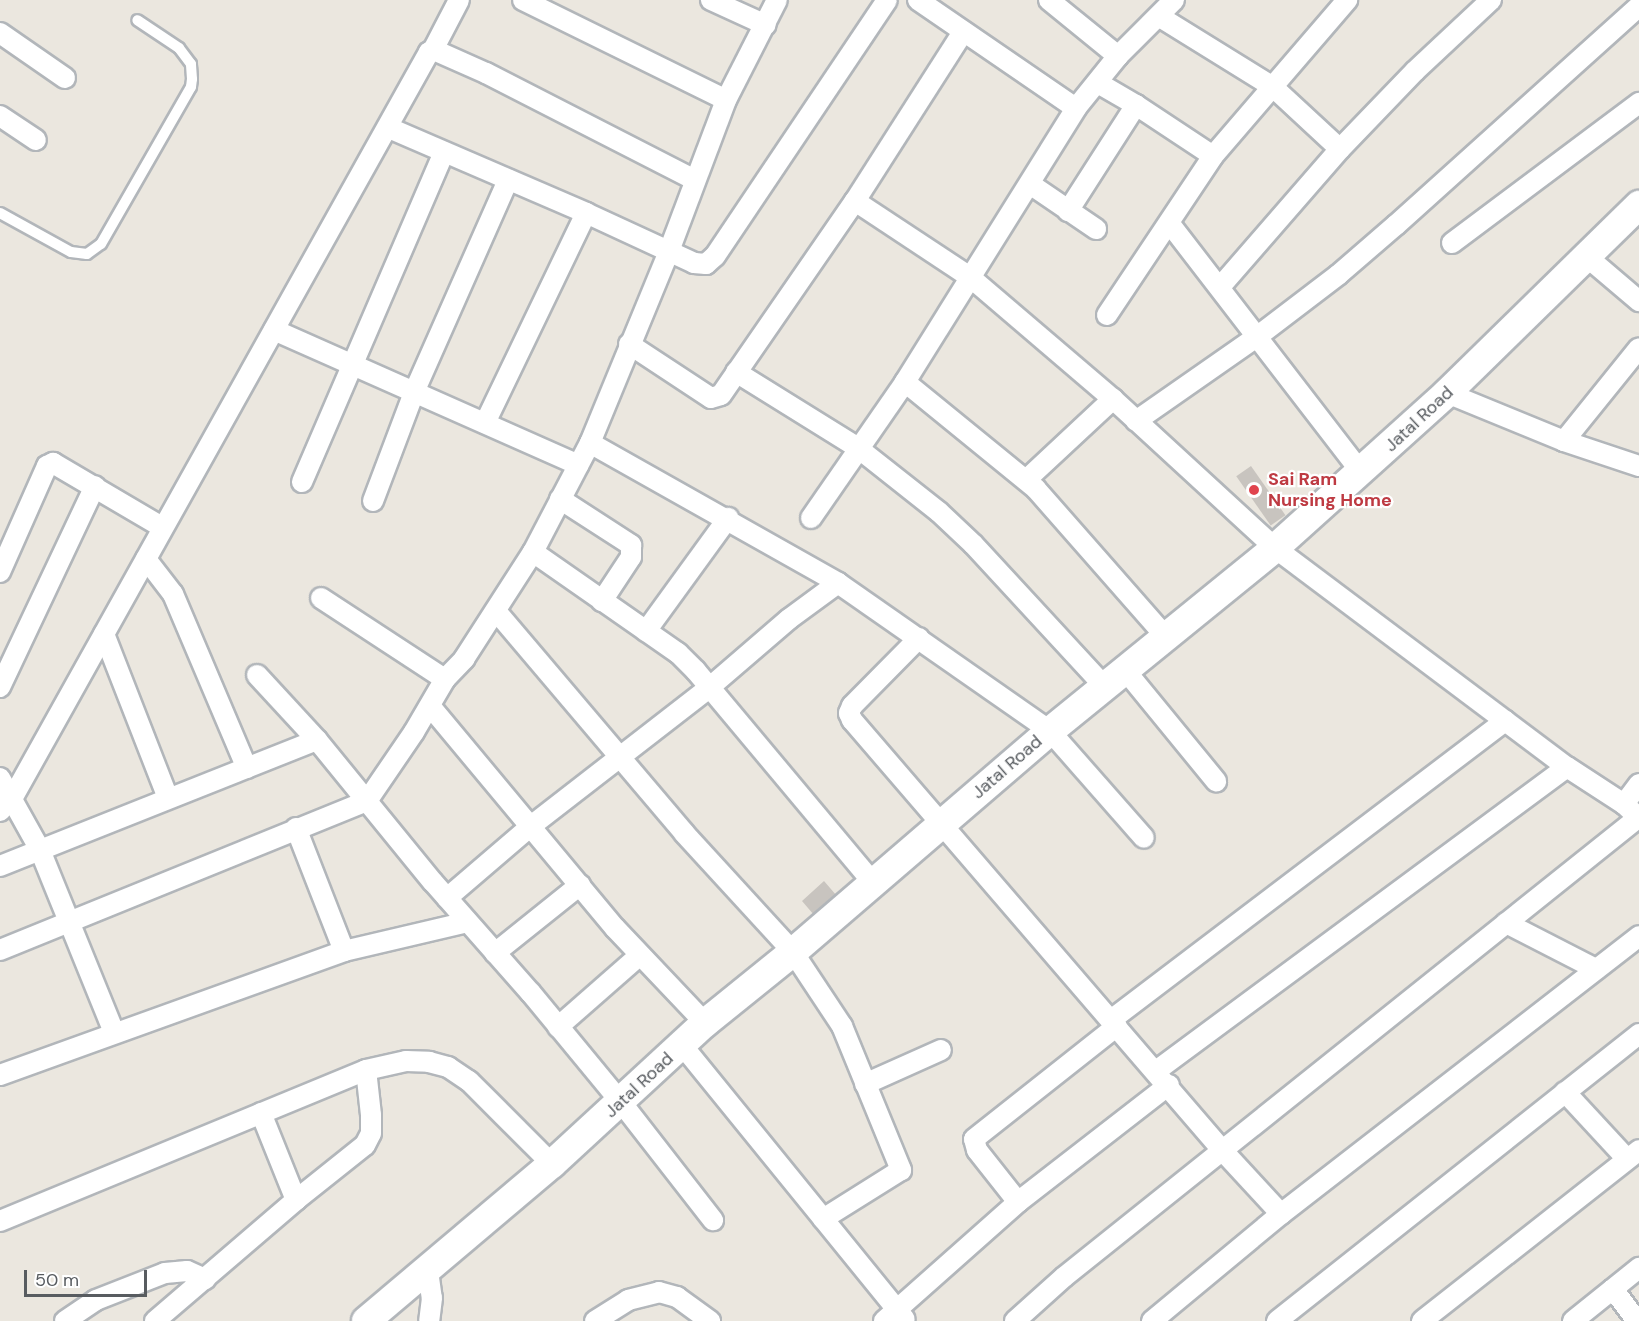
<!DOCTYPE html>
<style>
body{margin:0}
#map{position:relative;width:1639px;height:1321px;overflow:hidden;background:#ebe7df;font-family:"DM Sans",sans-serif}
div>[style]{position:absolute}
.building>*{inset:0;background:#c8c4bf;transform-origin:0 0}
.roads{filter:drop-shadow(2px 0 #b2b6ba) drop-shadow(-2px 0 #b2b6ba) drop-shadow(0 2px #b2b6ba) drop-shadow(0 -2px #b2b6ba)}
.service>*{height:10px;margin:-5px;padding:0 5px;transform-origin:5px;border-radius:5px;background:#fff}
.minor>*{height:20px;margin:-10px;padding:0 10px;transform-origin:10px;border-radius:10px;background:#fff}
.secondary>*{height:28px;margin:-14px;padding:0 14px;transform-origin:14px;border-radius:14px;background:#fff}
.dots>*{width:16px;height:16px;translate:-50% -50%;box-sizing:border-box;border:3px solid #fff;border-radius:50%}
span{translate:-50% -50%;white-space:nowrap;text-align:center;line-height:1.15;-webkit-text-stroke:4.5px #fff;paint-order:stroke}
.street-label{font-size:18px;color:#585c60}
.health-label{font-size:18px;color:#be3a42;font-weight:700}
.left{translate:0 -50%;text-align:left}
.scale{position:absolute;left:24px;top:1270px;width:123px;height:27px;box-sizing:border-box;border:3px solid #585c60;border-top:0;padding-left:8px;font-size:18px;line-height:21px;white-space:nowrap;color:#585c60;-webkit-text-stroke:4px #fff;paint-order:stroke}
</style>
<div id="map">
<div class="building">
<div style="left:1251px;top:466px;width:60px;height:18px;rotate:55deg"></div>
<div style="clip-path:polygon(824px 881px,843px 903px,836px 908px,829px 900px,826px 903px,833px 911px,820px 922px,802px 901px)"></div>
</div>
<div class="roads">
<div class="service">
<div style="left:0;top:213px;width:81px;rotate:28.8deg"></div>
<div style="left:71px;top:252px;width:16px;rotate:7deg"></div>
<div style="left:87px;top:254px;width:17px;rotate:-36deg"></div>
<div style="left:101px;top:244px;width:181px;rotate:-60.2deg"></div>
<div style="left:191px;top:87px;width:8px;rotate:-83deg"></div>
<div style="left:192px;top:79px;width:15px;rotate:-94deg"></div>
<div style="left:191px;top:64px;width:20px;rotate:-127deg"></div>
<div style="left:179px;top:48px;width:50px;rotate:-146.3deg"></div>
</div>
<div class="minor">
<div style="left:523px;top:0;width:226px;rotate:26.2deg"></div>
<div style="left:711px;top:0;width:60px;rotate:24.4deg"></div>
<div style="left:918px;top:0;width:191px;rotate:34.4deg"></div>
<div style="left:1049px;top:0;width:89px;rotate:39.1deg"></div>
<div style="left:1160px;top:17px;width:133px;rotate:31.8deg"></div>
<div style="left:1273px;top:87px;width:91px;rotate:42.8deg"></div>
<div style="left:0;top:33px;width:79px;rotate:34.7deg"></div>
<div style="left:433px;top:50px;width:56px;rotate:-62.5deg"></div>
<div style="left:1098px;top:83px;width:44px;rotate:30.1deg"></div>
<div style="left:1136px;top:105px;width:92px;rotate:33.5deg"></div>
<div style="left:0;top:116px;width:43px;rotate:33.7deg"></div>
<div style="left:389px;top:128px;width:215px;rotate:23.3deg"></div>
<div style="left:586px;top:213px;width:119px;rotate:24.8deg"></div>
<div style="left:694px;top:263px;width:12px;rotate:5deg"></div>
<div style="left:706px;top:264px;width:12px;rotate:-42deg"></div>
<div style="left:715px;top:256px;width:308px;rotate:-56.1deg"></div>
<div style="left:1030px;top:184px;width:80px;rotate:34.3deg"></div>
<div style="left:855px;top:201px;width:138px;rotate:33.5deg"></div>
<div style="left:970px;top:277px;width:188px;rotate:40.5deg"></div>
<div style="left:1113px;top:399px;width:220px;rotate:42.6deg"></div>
<div style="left:1275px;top:548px;width:365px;rotate:36.9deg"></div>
<div style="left:1567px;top:767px;width:68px;rotate:33deg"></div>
<div style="left:1624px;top:804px;width:21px;rotate:43deg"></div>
<div style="left:1068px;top:211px;width:126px;rotate:-57.3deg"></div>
<div style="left:1170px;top:224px;width:313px;rotate:52.4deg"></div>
<div style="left:1452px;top:243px;width:234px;rotate:-36.8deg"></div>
<div style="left:1586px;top:256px;width:70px;rotate:40.3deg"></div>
<div style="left:1220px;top:287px;width:183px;rotate:-49deg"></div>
<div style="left:1340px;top:149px;width:108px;rotate:-46.1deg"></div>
<div style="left:1415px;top:71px;width:104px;rotate:-43.1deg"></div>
<div style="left:1107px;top:315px;width:191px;rotate:-56.3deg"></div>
<div style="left:1213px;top:156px;width:206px;rotate:-49.3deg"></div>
<div style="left:274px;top:330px;width:333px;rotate:23.9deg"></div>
<div style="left:629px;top:344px;width:98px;rotate:33.4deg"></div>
<div style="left:711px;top:398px;width:10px;rotate:-17deg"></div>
<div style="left:721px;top:395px;width:236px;rotate:-55.4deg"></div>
<div style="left:855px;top:201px;width:201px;rotate:-57.4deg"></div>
<div style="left:736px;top:372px;width:144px;rotate:31.9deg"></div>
<div style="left:858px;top:448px;width:103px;rotate:38.3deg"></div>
<div style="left:939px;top:512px;width:47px;rotate:43.3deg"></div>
<div style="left:973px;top:544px;width:195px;rotate:47.3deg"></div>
<div style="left:905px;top:382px;width:169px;rotate:39.2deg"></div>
<div style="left:1036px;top:489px;width:197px;rotate:48.7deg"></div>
<div style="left:1447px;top:393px;width:126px;rotate:22.3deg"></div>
<div style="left:1564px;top:441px;width:79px;rotate:18.4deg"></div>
<div style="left:1136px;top:421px;width:149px;rotate:-34.9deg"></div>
<div style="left:1258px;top:336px;width:101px;rotate:-37.3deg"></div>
<div style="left:1338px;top:275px;width:77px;rotate:-40.8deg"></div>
<div style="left:1396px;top:225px;width:327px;rotate:-42deg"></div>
<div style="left:485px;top:423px;width:233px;rotate:-64.3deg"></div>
<div style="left:1564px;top:441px;width:119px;rotate:-51.1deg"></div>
<div style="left:590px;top:443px;width:285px;rotate:29.4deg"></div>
<div style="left:838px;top:583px;width:259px;rotate:34.9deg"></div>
<div style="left:1050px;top:731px;width:142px;rotate:48.7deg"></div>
<div style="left:1026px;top:480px;width:119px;rotate:-43deg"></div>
<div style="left:302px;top:482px;width:359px;rotate:-66.7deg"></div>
<div style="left:560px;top:499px;width:85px;rotate:32.9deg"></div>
<div style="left:631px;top:545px;width:12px;rotate:90deg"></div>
<div style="left:631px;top:557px;width:53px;rotate:123.4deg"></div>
<div style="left:373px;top:501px;width:119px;rotate:-69.3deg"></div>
<div style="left:415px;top:390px;width:230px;rotate:-66.1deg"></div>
<div style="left:811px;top:518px;width:165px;rotate:-55.3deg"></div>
<div style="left:905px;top:382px;width:323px;rotate:-58deg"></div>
<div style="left:1076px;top:108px;width:67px;rotate:-51.1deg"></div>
<div style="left:1118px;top:56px;width:79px;rotate:-45deg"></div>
<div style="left:533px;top:552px;width:177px;rotate:34.9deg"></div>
<div style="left:678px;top:653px;width:25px;rotate:45deg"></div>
<div style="left:696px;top:671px;width:276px;rotate:50.1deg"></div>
<div style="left:146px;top:559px;width:44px;rotate:52.4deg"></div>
<div style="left:173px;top:594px;width:189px;rotate:67deg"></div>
<div style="left:0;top:572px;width:116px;rotate:-66.1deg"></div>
<div style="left:47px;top:466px;width:7px;rotate:-27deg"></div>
<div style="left:53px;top:463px;width:126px;rotate:30.4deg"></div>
<div style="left:321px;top:598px;width:148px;rotate:33.2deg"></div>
<div style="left:496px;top:611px;width:291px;rotate:49.7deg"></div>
<div style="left:684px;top:833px;width:161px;rotate:47.5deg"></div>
<div style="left:793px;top:952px;width:89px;rotate:56.5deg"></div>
<div style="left:842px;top:1026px;width:156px;rotate:67.7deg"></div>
<div style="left:901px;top:1170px;width:92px;rotate:147.9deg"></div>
<div style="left:646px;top:631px;width:140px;rotate:-54deg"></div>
<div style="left:104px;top:634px;width:176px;rotate:68.7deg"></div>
<div style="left:919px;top:638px;width:95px;rotate:134.6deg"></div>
<div style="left:852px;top:706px;width:8px;rotate:113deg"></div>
<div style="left:849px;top:713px;width:8px;rotate:67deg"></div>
<div style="left:852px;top:720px;width:567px;rotate:49.29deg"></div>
<div style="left:1222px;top:1150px;width:87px;rotate:47.3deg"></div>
<div style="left:1125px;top:670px;width:144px;rotate:50.7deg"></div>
<div style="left:257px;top:675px;width:88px;rotate:47.3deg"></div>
<div style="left:317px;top:740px;width:183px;rotate:50.8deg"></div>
<div style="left:433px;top:882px;width:148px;rotate:48.6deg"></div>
<div style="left:531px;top:993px;width:141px;rotate:50.5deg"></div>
<div style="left:621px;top:1102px;width:150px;rotate:52.1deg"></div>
<div style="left:0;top:687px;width:222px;rotate:-64.7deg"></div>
<div style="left:430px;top:706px;width:289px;rotate:50.2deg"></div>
<div style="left:615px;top:928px;width:131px;rotate:46.5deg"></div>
<div style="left:0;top:778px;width:82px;rotate:60.9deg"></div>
<div style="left:40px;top:850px;width:196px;rotate:67.9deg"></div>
<div style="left:1624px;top:804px;width:25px;rotate:-53deg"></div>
<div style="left:0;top:811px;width:19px;rotate:-47deg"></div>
<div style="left:13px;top:797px;width:853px;rotate:-60.82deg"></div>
<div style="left:429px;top:52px;width:5px;rotate:-22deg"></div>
<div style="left:434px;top:50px;width:57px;rotate:23.9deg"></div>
<div style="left:486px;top:73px;width:235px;rotate:27.1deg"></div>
<div style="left:296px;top:828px;width:132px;rotate:68.7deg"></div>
<div style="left:0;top:866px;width:341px;rotate:-21.7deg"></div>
<div style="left:447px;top:898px;width:111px;rotate:-40.6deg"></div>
<div style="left:531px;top:826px;width:227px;rotate:-37.8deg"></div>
<div style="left:710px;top:687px;width:104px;rotate:-40.7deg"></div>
<div style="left:789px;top:619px;width:61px;rotate:-36.3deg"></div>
<div style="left:1506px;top:923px;width:101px;rotate:27.1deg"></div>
<div style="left:0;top:950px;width:396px;rotate:-22.1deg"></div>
<div style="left:367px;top:801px;width:83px;rotate:-55.7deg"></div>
<div style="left:414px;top:732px;width:61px;rotate:-59.7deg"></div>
<div style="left:445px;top:679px;width:28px;rotate:-46deg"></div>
<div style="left:464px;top:659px;width:127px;rotate:-57.2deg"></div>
<div style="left:533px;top:552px;width:123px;rotate:-62.4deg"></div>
<div style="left:590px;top:443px;width:208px;rotate:-67.6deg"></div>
<div style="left:669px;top:251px;width:161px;rotate:-69.3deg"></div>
<div style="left:726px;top:100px;width:112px;rotate:-63deg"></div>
<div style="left:495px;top:953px;width:109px;rotate:-38.7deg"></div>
<div style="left:1111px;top:1020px;width:495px;rotate:-37.2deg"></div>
<div style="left:558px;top:1027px;width:109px;rotate:-41.3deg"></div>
<div style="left:682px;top:1045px;width:353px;rotate:50.9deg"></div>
<div style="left:1156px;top:1071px;width:511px;rotate:-36.49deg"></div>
<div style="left:0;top:1075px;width:366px;rotate:-19.8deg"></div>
<div style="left:344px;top:951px;width:127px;rotate:-13.2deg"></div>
<div style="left:865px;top:1084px;width:83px;rotate:-24.1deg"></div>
<div style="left:1565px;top:1092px;width:91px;rotate:47.2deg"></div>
<div style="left:261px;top:1113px;width:94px;rotate:68.1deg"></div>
<div style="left:1018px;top:1202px;width:66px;rotate:-128.3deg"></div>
<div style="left:977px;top:1150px;width:11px;rotate:-105deg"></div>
<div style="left:974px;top:1139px;width:182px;rotate:-38.3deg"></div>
<div style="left:0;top:1221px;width:396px;rotate:-22.4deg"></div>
<div style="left:366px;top:1070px;width:41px;rotate:-12.7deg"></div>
<div style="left:406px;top:1061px;width:23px;rotate:2deg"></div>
<div style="left:429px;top:1062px;width:20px;rotate:15deg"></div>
<div style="left:448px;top:1067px;width:25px;rotate:34deg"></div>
<div style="left:469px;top:1081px;width:117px;rotate:45deg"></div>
<div style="left:428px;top:1271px;width:27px;rotate:82deg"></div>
<div style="left:432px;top:1298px;width:23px;rotate:97deg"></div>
<div style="left:1613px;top:1289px;width:40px;rotate:53deg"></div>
<div style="left:65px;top:1321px;width:37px;rotate:-34deg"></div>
<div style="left:96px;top:1300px;width:74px;rotate:-21.4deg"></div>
<div style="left:165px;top:1273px;width:22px;rotate:-5deg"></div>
<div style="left:187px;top:1271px;width:20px;rotate:24deg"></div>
<div style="left:155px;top:1321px;width:186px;rotate:-40.6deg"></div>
<div style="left:296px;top:1200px;width:88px;rotate:-38.6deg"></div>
<div style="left:365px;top:1145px;width:13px;rotate:-63deg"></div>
<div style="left:371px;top:1133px;width:18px;rotate:-90deg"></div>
<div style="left:371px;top:1115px;width:45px;rotate:-96.3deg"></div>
<div style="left:595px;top:1321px;width:39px;rotate:-32deg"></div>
<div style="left:628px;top:1300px;width:32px;rotate:-14deg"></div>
<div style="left:659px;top:1292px;width:19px;rotate:16deg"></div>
<div style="left:677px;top:1297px;width:41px;rotate:36deg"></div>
<div style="left:884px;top:1321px;width:179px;rotate:-41.6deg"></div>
<div style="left:1018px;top:1202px;width:191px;rotate:-37.8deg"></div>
<div style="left:1015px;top:1321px;width:66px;rotate:-41.9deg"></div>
<div style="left:1064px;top:1277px;width:736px;rotate:-38.66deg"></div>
<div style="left:1152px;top:1321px;width:168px;rotate:-39.7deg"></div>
<div style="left:1281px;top:1214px;width:453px;rotate:-37.8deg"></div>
<div style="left:1277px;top:1321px;width:462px;rotate:-38.4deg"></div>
<div style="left:1422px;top:1321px;width:276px;rotate:-38.2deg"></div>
<div style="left:1573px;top:1321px;width:85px;rotate:-38.8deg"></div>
</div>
<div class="secondary">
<div style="left:366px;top:1321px;width:243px;rotate:-40.2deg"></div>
<div style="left:552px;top:1164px;width:208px;rotate:-42.7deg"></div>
<div style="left:705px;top:1023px;width:113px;rotate:-38.9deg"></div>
<div style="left:793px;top:952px;width:339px;rotate:-40.7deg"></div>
<div style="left:1050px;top:731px;width:290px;rotate:-39.1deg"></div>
<div style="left:1275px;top:548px;width:232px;rotate:-42deg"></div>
<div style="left:1447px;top:393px;width:269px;rotate:-44.4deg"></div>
</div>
</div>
<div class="dots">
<div style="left:1254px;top:490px;background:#e0444e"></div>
</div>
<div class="street-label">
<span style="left:1419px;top:419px;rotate:-43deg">Jatal Road</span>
<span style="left:1007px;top:767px;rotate:-41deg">Jatal Road</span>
<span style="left:639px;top:1085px;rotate:-43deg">Jatal Road</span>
</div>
<div class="health-label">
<span class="left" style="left:1268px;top:490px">Sai Ram<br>Nursing Home</span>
</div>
<div class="scale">50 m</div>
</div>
